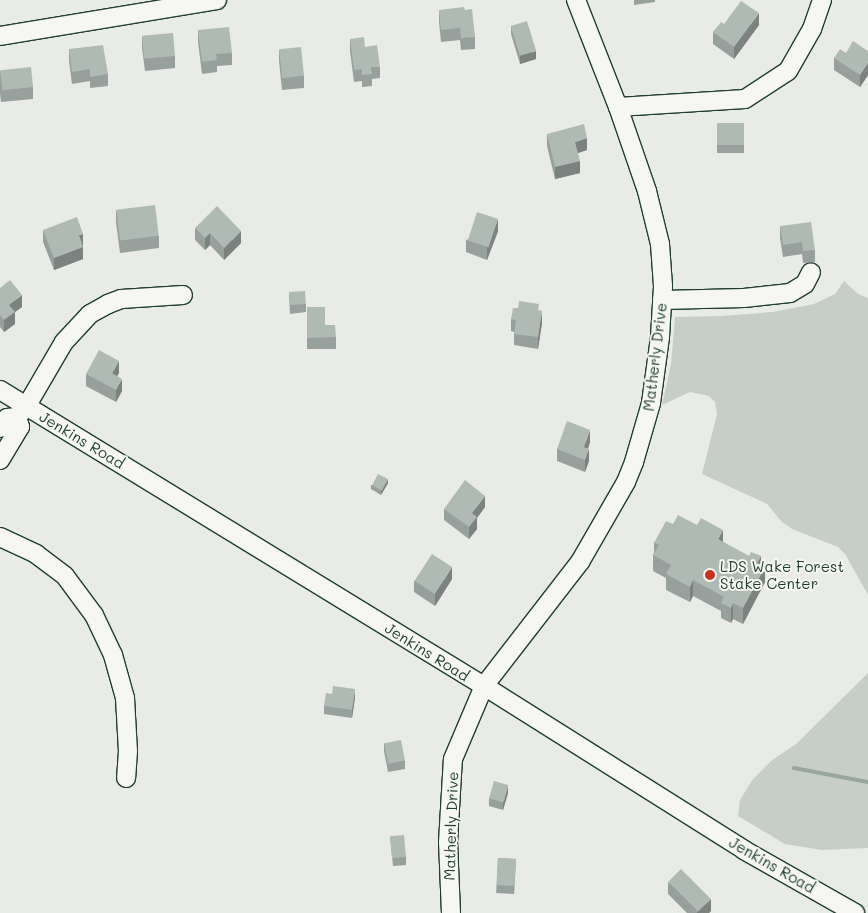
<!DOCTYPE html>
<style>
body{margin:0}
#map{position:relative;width:868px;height:913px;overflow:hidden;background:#e9ebe7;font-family:Mali,sans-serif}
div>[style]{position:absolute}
.green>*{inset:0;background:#c7cec9}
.stream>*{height:4px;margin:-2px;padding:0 2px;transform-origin:2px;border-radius:2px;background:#99a6a0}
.roads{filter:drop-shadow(1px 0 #1f3d34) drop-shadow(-1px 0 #1f3d34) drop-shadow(0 1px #1f3d34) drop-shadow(0 -1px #1f3d34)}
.minor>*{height:18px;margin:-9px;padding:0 9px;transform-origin:9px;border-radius:9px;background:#f6f6f2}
.wall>*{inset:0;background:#97a09c;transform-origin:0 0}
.shaded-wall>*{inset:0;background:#7b827f}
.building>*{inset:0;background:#b0bab5;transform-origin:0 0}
.dots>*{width:14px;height:14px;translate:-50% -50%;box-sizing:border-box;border:2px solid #f6f6f2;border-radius:50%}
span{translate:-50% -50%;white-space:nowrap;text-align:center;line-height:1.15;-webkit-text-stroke:4px #f6f6f2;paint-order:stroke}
.street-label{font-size:15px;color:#1f3d34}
.poi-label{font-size:15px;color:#1f3d34}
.left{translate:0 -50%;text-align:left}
</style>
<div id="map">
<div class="green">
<div style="clip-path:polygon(844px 281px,858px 294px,868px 298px,868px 595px,845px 554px,838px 547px,792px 529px,782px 522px,767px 504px,702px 474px,717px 414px,715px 402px,709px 396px,690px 392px,662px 405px,671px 364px,675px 317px,721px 316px,773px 312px,814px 304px,835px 294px)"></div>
<div style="clip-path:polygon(868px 673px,868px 848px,822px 850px,785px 844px,738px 816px,740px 800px,753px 779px,771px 761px,796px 744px)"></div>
</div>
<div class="stream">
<div style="left:794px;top:768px;width:75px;rotate:10.7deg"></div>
</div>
<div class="roads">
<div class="minor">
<div style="left:0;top:36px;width:220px;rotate:-9.4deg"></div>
<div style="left:618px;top:107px;width:127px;rotate:-3.6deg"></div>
<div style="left:745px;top:99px;width:51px;rotate:-33.1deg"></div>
<div style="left:788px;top:71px;width:48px;rotate:-60.3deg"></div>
<div style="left:812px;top:29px;width:31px;rotate:-71deg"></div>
<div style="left:662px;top:300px;width:82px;rotate:-1.4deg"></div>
<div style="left:744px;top:298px;width:46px;rotate:-6.2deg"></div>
<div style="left:790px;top:293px;width:17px;rotate:-31deg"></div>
<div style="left:805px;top:284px;width:13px;rotate:-63deg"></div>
<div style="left:0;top:390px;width:567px;rotate:31.45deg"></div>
<div style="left:484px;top:686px;width:307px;rotate:32.2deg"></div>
<div style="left:744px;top:850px;width:128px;rotate:29.6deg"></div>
<div style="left:0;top:428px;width:12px;rotate:-55deg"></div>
<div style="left:7px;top:418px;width:10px;rotate:-6deg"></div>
<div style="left:17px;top:417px;width:13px;rotate:-48deg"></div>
<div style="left:26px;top:407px;width:75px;rotate:-59.7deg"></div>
<div style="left:64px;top:342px;width:38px;rotate:-47deg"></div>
<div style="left:90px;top:314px;width:21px;rotate:-29deg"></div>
<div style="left:108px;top:304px;width:14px;rotate:-21deg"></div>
<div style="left:121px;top:299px;width:62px;rotate:-3.7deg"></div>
<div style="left:0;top:460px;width:39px;rotate:-59deg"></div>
<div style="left:20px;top:427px;width:10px;rotate:-107deg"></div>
<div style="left:0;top:537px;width:40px;rotate:25deg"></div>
<div style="left:36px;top:554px;width:36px;rotate:37deg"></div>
<div style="left:65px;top:576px;width:49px;rotate:53.4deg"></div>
<div style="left:94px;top:615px;width:44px;rotate:64.6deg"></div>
<div style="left:113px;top:655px;width:45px;rotate:74.4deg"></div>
<div style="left:125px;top:698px;width:53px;rotate:86.8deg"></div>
<div style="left:128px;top:751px;width:27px;rotate:94deg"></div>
<div style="left:451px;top:913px;width:71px;rotate:-92.4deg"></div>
<div style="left:448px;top:842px;width:83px;rotate:-86.6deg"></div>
<div style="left:453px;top:759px;width:79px;rotate:-67deg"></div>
<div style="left:484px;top:686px;width:157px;rotate:-52.3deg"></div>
<div style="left:580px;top:562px;width:92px;rotate:-60.1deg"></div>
<div style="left:626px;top:482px;width:22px;rotate:-68deg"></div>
<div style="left:634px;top:462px;width:61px;rotate:-73.9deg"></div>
<div style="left:651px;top:403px;width:67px;rotate:-82.2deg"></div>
<div style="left:660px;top:337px;width:51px;rotate:-86.6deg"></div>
<div style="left:663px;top:286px;width:42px;rotate:-94.1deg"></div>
<div style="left:660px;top:244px;width:55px;rotate:-103.8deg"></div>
<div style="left:647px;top:191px;width:89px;rotate:-109deg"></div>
<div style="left:618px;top:107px;width:115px;rotate:-111.4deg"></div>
</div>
</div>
<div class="wall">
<div style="clip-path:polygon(634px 0,655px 0,655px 2px,634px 5px)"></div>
<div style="clip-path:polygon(439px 10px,465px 10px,475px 37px,475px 49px,461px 50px,460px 40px,441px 42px,439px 22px)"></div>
<div style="clip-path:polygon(724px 24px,759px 25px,734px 59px,713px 44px,713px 32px)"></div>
<div style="clip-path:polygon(511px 26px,536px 59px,520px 64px,511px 34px)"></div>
<div style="clip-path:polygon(198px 30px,232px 53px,232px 65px,217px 66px,217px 72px,202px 74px,198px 42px)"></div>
<div style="clip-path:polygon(142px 36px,175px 56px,175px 68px,145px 71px,142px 48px)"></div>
<div style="clip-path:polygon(350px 39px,365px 47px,380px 67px,380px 78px,372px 79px,372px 86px,362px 87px,362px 81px,354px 82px,350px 51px)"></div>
<div style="clip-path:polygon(69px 49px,108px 74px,108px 86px,90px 88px,90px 81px,72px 84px,69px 61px)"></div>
<div style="clip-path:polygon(279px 50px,304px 76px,304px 88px,282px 90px,279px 61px)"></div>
<div style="clip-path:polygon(868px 51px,868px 75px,860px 87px,834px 70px,834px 58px,846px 53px)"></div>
<div style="clip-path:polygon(0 71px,33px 87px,33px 99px,1px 102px,0 93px)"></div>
<div style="left:717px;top:123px;width:27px;height:30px"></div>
<div style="clip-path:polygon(547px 134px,587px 150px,578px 153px,580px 173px,555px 179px,547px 146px)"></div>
<div style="clip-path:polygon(116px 210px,159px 236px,159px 248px,120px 253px,116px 222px)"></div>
<div style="clip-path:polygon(780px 226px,815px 250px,815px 262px,803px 263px,802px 254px,783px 257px,780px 238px)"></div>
<div style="clip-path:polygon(195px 228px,241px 243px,224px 260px,210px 245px,205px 250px,195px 240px)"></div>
<div style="clip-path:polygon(43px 230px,83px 245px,83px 259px,54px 270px,43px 242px)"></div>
<div style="clip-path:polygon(498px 231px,487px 260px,466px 252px,466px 240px)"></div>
<div style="clip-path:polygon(0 288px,22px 307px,15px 312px,15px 324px,4px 332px,0 327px)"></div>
<div style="clip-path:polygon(289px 293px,306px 304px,306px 312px,290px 314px)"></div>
<div style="clip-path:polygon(307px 307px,336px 337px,336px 349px,307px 349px)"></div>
<div style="clip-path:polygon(539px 310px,542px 323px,538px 349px,514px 345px,514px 332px,511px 331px,511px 319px)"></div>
<div style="clip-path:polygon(119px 373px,117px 376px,122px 391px,116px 402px,86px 386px,86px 374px)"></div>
<div style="clip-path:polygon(590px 442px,588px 449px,589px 461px,585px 472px,557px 461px,557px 449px)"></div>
<div style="clip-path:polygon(388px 483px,381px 495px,371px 489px,371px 485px)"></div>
<div style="clip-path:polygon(485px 507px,477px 518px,477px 529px,469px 539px,444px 520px,444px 509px)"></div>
<div style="clip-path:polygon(673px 524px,723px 542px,761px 565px,765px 582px,743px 624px,733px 619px,731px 623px,721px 618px,721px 611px,693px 596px,690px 602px,666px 590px,666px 578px,653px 571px,653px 555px,654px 553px,654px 543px)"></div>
<div style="clip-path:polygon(452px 579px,435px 606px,414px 592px,414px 581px)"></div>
<div style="clip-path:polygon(355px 697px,352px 718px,324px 714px,324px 706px)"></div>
<div style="clip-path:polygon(384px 743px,405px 761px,405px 769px,388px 772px,384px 751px)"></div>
<div style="clip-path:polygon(508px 793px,503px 810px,489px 806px,489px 798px)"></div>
<div style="clip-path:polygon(390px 836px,406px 857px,406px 865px,393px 866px)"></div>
<div style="left:498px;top:858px;width:18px;height:35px;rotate:3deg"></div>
<div style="clip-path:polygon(668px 882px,711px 911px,709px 913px,687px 913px,668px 894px)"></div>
</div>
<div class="shaded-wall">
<div style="clip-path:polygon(759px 13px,759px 25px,734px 59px,734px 47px)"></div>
<div style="clip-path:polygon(536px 51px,536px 59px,520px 64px,520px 56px)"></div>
<div style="clip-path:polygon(868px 63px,868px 75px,860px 87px,860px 75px)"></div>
<div style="clip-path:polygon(587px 138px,587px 150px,575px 154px,575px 142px)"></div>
<div style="clip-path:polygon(580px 161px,580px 173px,555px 179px,555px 167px)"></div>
<div style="clip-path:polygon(498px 219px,498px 231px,487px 260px,487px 248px)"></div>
<div style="clip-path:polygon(241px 231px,241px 243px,224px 260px,224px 248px)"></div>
<div style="clip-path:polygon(210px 233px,210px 245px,205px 250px,205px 238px)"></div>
<div style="clip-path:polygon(83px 234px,83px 245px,79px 247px,79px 235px)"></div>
<div style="clip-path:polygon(83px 247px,83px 259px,54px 270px,54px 258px)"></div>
<div style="clip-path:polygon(22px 295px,22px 307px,15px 312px,15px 324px,4px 332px,4px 320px,9px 305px)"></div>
<div style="clip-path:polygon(542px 311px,542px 323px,538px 349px,538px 337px)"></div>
<div style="clip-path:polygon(119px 361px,119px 373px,112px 385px,112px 373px)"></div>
<div style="clip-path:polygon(122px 379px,122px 391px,116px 402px,116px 390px)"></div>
<div style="clip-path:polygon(590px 430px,590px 442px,584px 459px,584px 447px)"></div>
<div style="clip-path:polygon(589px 449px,589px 461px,585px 472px,585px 460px)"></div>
<div style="clip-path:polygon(388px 479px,388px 483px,381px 495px,381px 491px)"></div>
<div style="clip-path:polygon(485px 496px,485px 507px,477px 518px,477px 529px,469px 539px,469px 527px,472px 513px)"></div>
<div style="clip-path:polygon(723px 530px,723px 545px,718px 539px)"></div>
<div style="clip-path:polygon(761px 556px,761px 572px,757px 563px)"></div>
<div style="clip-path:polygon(452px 567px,452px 579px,435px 606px,435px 594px)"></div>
<div style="clip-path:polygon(765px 567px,765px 582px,743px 624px,743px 608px)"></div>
<div style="clip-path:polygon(693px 580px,693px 596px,690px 602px,690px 587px)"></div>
<div style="clip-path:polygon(733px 603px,733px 619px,731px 623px,731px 608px)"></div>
<div style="clip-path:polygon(355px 689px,355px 697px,352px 718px,352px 710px)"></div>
<div style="clip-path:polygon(508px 785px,508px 793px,503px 810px,503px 802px)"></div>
<div style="clip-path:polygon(711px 899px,711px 911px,709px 913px,697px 913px,697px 912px)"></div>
</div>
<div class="building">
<div style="clip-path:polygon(741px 1px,759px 13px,734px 47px,713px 32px,721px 22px,724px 24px)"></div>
<div style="clip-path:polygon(464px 7px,465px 10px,472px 9px,475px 37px,461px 38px,460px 28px,441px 30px,439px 10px)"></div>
<div style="left:527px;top:21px;width:31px;height:17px;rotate:73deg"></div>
<div style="clip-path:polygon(229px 27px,232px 53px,216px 54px,217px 60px,202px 62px,198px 30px)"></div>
<div style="left:173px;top:33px;width:23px;height:31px;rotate:85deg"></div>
<div style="clip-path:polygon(364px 37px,365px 47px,377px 45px,380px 67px,371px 67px,372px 74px,362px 75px,362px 69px,354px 70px,350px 39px)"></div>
<div style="clip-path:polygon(853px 41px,868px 51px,868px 63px,860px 75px,834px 58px,840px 49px,846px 53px)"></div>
<div style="clip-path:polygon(103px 45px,108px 74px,90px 77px,90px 69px,72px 72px,69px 49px)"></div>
<div style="left:301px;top:47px;width:29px;height:22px;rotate:84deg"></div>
<div style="left:31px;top:67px;width:20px;height:31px;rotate:84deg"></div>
<div style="left:717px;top:123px;width:27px;height:22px"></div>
<div style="clip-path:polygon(584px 124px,587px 138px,575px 142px,580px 161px,555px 167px,547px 134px)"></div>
<div style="left:155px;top:205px;width:31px;height:39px;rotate:83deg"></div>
<div style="clip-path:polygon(217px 206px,241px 231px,224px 248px,210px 233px,205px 238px,195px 228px)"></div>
<div style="left:477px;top:212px;width:22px;height:30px;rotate:18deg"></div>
<div style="clip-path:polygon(77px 217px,83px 234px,79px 235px,83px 247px,54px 258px,43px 230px)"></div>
<div style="clip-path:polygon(811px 222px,815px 250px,803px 251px,802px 242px,783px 245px,780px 226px)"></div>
<div style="clip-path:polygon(10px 280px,22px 295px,9px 305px,15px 312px,4px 320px,0 315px,0 288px)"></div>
<div style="left:305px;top:291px;width:13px;height:16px;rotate:86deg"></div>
<div style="clip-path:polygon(519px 301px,539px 304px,538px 310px,542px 311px,538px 337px,514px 334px,516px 320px,511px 319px,513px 308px,518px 308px)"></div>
<div style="clip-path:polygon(307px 307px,325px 307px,325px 325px,335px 325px,336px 337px,307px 338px)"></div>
<div style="clip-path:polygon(99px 350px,119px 361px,112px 373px,122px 379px,116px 390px,86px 374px)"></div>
<div style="clip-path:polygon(567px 421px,590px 430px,584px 447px,589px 449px,585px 460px,557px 449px)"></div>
<div style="left:378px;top:474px;width:11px;height:13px;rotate:27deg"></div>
<div style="clip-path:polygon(465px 480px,485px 496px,472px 513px,477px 517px,469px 527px,444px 509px)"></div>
<div style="clip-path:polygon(678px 515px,697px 525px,701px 518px,723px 530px,718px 539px,749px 556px,751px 552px,761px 556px,757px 563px,765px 567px,743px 608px,733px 603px,731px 608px,721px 603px,724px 597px,693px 580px,690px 587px,666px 574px,671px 565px,653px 555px,659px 545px,654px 543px,666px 521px,673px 524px)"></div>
<div style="left:432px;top:554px;width:24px;height:32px;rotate:33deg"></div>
<div style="clip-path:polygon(333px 686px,355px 689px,352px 710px,324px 706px,326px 693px,332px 694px)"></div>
<div style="left:401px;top:740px;width:21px;height:17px;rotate:79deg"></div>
<div style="left:494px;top:781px;width:15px;height:18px;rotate:16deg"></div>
<div style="left:404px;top:835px;width:22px;height:14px;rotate:85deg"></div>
<div style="left:498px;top:858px;width:18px;height:27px;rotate:3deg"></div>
<div style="left:681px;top:869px;width:42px;height:18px;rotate:45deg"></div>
</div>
<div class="dots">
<div style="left:710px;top:575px;background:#c8321e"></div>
</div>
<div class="street-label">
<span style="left:655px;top:357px;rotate:-83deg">Matherly Drive</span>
<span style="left:82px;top:440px;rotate:31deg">Jenkins Road</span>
<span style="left:427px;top:652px;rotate:32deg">Jenkins Road</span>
<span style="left:451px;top:826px;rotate:-88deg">Matherly Drive</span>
<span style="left:772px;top:865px;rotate:30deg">Jenkins Road</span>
</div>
<div class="poi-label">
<span class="left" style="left:720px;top:575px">LDS Wake Forest<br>Stake Center</span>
</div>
</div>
